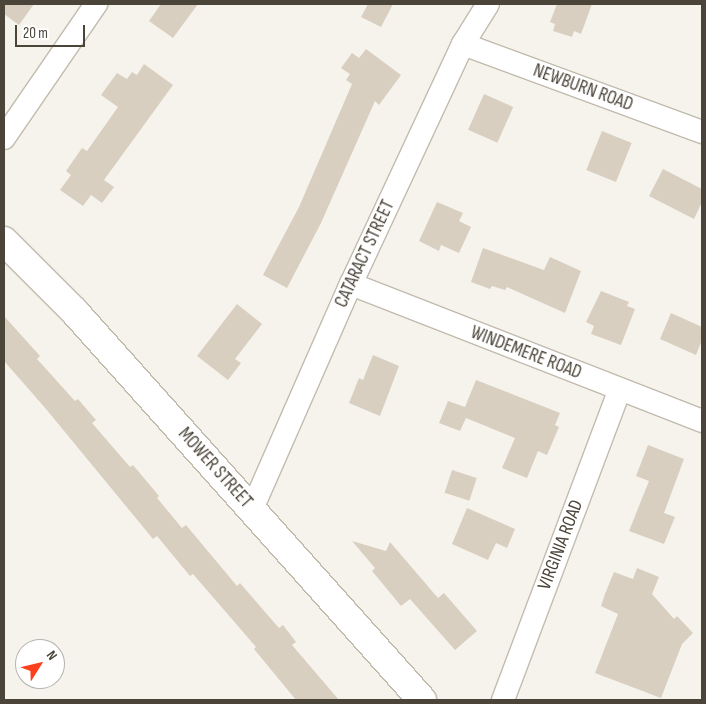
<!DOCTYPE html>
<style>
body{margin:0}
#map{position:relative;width:706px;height:704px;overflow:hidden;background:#f6f3ec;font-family:"Sofia Sans Condensed",sans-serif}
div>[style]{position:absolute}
.building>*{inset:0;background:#d8cfc1;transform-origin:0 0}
.roads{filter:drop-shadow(1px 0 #c2bbae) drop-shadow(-1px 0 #c2bbae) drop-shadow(0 1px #c2bbae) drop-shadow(0 -1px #c2bbae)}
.minor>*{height:22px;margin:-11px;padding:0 11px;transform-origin:11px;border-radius:11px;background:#fff}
.tertiary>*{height:28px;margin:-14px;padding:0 14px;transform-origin:14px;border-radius:14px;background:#fff}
span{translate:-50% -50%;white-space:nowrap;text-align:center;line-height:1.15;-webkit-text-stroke:4.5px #fff;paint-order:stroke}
.street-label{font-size:19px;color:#4b4439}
.frame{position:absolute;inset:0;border:5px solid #4b4439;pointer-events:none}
.north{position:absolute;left:15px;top:639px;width:50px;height:50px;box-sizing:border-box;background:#fff;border:1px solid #b7b4b0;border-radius:50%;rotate:54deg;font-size:14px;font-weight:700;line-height:20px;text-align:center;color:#4b4439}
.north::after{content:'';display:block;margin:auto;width:18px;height:22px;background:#fc3f1d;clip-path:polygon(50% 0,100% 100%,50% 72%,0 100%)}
.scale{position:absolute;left:15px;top:25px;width:70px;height:22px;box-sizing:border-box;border:2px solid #4b4439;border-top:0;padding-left:6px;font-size:15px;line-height:18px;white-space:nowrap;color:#4b4439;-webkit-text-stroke:4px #fff;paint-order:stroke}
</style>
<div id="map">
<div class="building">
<div style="clip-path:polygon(4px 4px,34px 4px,19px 25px,4px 14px)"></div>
<div style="clip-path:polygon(161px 4px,198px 4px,173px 38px,149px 21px)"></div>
<div style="clip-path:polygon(368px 4px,393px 4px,381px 27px,361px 17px)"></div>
<div style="clip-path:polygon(557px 4px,592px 4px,581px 34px,574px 31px,572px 37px,553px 31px,555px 24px,550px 22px)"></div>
<div style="clip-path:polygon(366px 49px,401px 75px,379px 105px,375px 101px,321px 223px,287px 288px,263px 275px,299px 207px,352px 84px,346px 80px,350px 74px,341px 68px,352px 53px,359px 58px)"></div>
<div style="clip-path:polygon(144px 64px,173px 85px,104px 180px,114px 187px,102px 203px,91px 195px,83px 206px,60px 190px,71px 175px,66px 171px,82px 148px,87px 151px,118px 107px,101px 95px,117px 73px,127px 79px,132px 72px,137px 75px)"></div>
<div style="left:484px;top:94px;width:32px;height:39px;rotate:24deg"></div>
<div style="left:602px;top:131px;width:32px;height:42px;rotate:22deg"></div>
<div style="clip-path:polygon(663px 169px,702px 189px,702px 202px,694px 219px,649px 196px)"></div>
<div style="clip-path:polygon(437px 202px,463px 213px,459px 221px,471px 227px,459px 253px,441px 245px,439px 251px,419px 241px)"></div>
<div style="clip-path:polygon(483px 248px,544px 270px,550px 257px,581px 271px,565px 313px,507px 287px,505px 290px,492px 286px,490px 289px,471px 282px)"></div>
<div style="clip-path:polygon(601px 291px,629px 302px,627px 306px,635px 309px,621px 345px,591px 334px,594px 326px,586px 322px)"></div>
<div style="clip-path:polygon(237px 304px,262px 324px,235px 359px,241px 363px,228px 380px,197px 356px)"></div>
<div style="clip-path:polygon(671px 313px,702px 327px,702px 340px,696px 355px,660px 339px)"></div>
<div style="clip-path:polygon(4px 316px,40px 356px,37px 359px,75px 401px,78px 399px,96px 420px,92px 423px,130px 467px,133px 465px,159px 496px,157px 498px,182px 528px,186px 525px,237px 586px,240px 583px,279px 628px,283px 625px,296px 642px,292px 645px,339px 700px,296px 700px,254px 649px,256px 647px,193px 574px,190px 576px,157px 536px,153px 539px,46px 409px,4px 361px)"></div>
<div style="clip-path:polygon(373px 355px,399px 366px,380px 416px,349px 403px,359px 378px,363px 380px)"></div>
<div style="clip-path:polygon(476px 380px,560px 413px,555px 425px,559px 427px,547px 455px,538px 451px,527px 478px,502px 468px,515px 438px,466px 418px,460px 431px,439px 423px,448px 401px,465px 407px)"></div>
<div style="clip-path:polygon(648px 445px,684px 459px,664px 513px,675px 517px,664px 544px,629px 531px,649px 481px,636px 476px)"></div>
<div style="left:452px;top:470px;width:26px;height:24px;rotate:18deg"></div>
<div style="clip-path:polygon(467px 508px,515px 529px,507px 548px,496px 543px,488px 560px,452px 544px)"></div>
<div style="clip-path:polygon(352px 541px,386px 551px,390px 542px,438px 598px,444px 593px,477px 631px,455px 650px,410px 599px,401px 606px,372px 571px,375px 568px)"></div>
<div style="clip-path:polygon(637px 568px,659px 577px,652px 594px,674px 619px,677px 616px,693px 633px,682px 644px,661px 698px,595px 673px,618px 614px,601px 606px,605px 594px,614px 572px,633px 579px)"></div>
</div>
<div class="roads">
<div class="minor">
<div style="left:463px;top:44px;width:255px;rotate:20.2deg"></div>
<div style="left:4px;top:138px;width:163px;rotate:-55.5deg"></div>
<div style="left:351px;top:284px;width:377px;rotate:21.3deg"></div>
<div style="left:252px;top:509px;width:246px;rotate:-66.3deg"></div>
<div style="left:351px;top:284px;width:265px;rotate:-65deg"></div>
<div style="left:463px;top:44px;width:47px;rotate:-58deg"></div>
<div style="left:503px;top:700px;width:332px;rotate:-69.4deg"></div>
</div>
<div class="tertiary">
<div style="left:4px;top:241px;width:99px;rotate:45deg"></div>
<div style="left:74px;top:311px;width:522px;rotate:48.18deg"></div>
</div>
</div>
<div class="street-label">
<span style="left:583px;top:88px;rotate:20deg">NEWBURN ROAD</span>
<span style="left:365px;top:254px;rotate:-65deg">CATARACT STREET</span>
<span style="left:526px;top:353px;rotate:21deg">WINDEMERE ROAD</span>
<span style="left:215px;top:468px;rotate:48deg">MOWER STREET</span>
<span style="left:561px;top:545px;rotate:-69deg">VIRGINIA ROAD</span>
</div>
<div class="frame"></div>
<div class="north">N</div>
<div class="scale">20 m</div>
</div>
